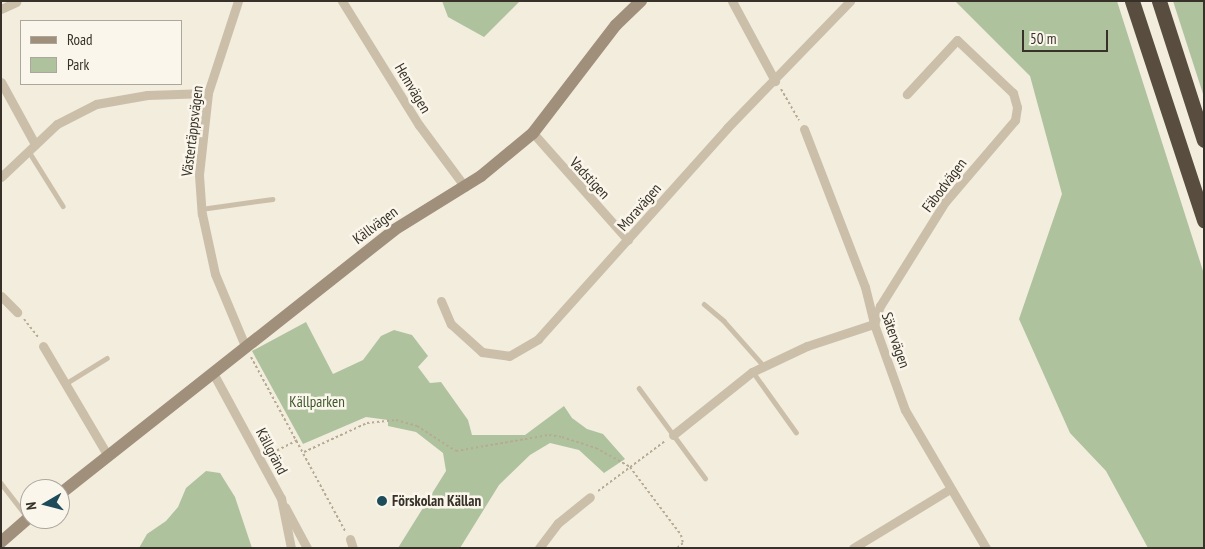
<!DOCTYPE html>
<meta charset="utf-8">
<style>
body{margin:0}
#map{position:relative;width:1205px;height:549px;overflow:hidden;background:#f3edde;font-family:"PT Sans Narrow",sans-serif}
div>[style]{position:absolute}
.green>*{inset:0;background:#afc29e}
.path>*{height:2px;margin-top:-1px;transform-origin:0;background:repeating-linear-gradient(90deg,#b7aa94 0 2.5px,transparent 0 5px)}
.lane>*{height:4.5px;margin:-2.25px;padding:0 2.25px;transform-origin:2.25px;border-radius:2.25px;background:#cbbfaa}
.street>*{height:9px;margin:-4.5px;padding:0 4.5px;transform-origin:4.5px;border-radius:4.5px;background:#cbbfaa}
.secondary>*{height:12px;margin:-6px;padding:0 6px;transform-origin:6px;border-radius:6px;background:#9f8f7b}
.highway>*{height:15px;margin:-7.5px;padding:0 7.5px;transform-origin:7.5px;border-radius:7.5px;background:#594d40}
.dots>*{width:14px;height:14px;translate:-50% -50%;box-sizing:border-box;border:2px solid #faf6eb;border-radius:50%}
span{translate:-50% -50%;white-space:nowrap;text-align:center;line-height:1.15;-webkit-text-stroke:5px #faf6eb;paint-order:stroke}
.street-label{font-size:15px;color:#383129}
.park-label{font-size:15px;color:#3f572d}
.poi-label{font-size:15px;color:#383129;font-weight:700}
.left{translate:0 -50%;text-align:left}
.frame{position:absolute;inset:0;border:2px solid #383129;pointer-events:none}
.legend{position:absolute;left:20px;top:20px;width:162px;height:65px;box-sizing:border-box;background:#faf6eb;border:1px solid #aca79d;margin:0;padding:6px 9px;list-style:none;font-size:15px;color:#383129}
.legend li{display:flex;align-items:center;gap:10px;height:25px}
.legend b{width:25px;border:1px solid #aca79d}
.north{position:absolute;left:20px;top:479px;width:50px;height:50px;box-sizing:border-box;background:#faf6eb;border:1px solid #aca79d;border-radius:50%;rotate:262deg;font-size:14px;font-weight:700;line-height:20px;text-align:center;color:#383129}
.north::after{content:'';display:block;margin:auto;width:18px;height:22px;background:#1e4b5a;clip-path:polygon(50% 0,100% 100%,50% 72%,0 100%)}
.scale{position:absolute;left:1022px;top:30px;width:86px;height:22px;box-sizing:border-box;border:2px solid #383129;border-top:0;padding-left:6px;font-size:15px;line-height:18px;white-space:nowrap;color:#383129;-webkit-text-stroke:4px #faf6eb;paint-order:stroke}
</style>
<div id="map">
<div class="green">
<div style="clip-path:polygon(442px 1px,520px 1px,484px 37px,448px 17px)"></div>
<div style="clip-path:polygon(955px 1px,1117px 1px,1204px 274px,1204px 548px,1148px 548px,1106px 471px,1070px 433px,1019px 319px,1062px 194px,1030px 76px)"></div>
<div style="clip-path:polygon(1173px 1px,1204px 1px,1204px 97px)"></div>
<div style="clip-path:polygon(306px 322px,333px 374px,363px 360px,381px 336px,394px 330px,412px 335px,428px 356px,418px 367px,430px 383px,441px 382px,468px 420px,472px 435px,525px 435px,564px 406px,572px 418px,587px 429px,603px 434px,625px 459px,604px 473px,579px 450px,550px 443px,530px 455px,499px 485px,460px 548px,398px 548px,446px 471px,443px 453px,416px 432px,388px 426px,388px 420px,366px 417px,303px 444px,252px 351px)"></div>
<div style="clip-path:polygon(206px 471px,220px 473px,235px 497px,252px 548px,139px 548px,147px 534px,166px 521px,178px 507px,186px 488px)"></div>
</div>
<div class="path">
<div style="left:781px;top:89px;width:36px;rotate:60deg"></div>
<div style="left:24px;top:319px;width:23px;rotate:52deg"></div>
<div style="left:251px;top:357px;width:198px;rotate:61.6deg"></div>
<div style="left:304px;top:452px;width:69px;rotate:-24.7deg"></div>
<div style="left:367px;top:423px;width:29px;rotate:-6deg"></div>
<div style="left:396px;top:420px;width:22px;rotate:16deg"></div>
<div style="left:417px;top:426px;width:46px;rotate:32.7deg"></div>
<div style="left:456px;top:451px;width:94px;rotate:-9.8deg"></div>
<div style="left:549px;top:435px;width:13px;rotate:9deg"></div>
<div style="left:562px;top:437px;width:36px;rotate:18deg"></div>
<div style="left:596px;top:448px;width:39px;rotate:29deg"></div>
<div style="left:630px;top:467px;width:85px;rotate:53.1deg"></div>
<div style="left:681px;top:535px;width:8px;rotate:76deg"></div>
<div style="left:683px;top:543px;width:8px;rotate:140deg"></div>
<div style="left:268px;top:455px;width:33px;rotate:-27deg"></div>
<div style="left:598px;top:491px;width:84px;rotate:-36.7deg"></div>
</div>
<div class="lane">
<div style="left:28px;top:150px;width:66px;rotate:58deg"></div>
<div style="left:201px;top:209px;width:72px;rotate:-8deg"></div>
<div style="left:704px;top:304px;width:26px;rotate:40deg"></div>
<div style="left:724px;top:321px;width:60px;rotate:48.4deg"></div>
<div style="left:753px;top:372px;width:74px;rotate:54.4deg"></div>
<div style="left:65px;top:384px;width:49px;rotate:-31.8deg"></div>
<div style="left:639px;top:388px;width:112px;rotate:53.7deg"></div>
<div style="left:1px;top:483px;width:44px;rotate:52.4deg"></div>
</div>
<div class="street">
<div style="left:238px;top:1px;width:97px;rotate:108.1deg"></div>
<div style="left:208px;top:93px;width:82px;rotate:96.3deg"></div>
<div style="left:199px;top:175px;width:39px;rotate:86deg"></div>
<div style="left:202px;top:214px;width:61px;rotate:77.8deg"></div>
<div style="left:215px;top:274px;width:80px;rotate:67.3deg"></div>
<div style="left:342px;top:1px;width:146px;rotate:58.2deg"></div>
<div style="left:419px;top:125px;width:77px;rotate:53.4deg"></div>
<div style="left:732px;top:1px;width:91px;rotate:61.7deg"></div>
<div style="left:1px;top:9px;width:17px;rotate:-25deg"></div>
<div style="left:1px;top:82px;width:71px;rotate:61.3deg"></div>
<div style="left:804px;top:129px;width:169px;rotate:68.9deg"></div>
<div style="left:865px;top:287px;width:38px;rotate:76deg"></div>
<div style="left:874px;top:324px;width:91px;rotate:70.2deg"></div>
<div style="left:905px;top:410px;width:160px;rotate:59.6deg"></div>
<div style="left:533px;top:133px;width:143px;rotate:48.4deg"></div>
<div style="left:1px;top:177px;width:77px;rotate:-43.4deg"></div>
<div style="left:57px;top:124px;width:44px;rotate:-27.1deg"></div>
<div style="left:96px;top:104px;width:52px;rotate:-10deg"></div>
<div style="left:147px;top:95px;width:61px;rotate:-1.9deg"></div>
<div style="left:1px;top:296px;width:23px;rotate:45deg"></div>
<div style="left:441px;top:301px;width:25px;rotate:67deg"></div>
<div style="left:451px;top:324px;width:42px;rotate:42.1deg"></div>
<div style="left:482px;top:352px;width:27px;rotate:8deg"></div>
<div style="left:509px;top:356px;width:34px;rotate:-30deg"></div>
<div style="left:538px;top:339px;width:283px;rotate:-48.1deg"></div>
<div style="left:727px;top:128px;width:177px;rotate:-45.9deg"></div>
<div style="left:43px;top:346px;width:128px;rotate:59.4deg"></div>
<div style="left:213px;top:373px;width:142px;rotate:61.5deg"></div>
<div style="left:281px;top:498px;width:51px;rotate:78.7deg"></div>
<div style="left:673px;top:435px;width:101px;rotate:-38.6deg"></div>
<div style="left:752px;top:372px;width:61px;rotate:-25.3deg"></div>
<div style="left:807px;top:346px;width:71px;rotate:-18.2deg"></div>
<div style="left:874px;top:324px;width:19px;rotate:-72deg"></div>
<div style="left:880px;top:306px;width:123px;rotate:-58deg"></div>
<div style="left:945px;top:202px;width:108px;rotate:-49.5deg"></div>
<div style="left:1015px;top:120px;width:13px;rotate:-81deg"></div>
<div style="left:1017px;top:107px;width:15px;rotate:-106deg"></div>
<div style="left:1013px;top:93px;width:77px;rotate:-136.6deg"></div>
<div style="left:957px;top:40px;width:74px;rotate:132.8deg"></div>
<div style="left:285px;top:507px;width:47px;rotate:61.8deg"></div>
<div style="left:350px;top:539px;width:9px;rotate:72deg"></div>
<div style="left:539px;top:548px;width:31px;rotate:-53deg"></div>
<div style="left:558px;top:523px;width:41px;rotate:-39.1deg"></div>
<div style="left:853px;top:548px;width:114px;rotate:-31.3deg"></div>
</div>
<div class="secondary">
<div style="left:60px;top:494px;width:426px;rotate:-38.3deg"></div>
<div style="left:394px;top:230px;width:102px;rotate:-31.8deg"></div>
<div style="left:481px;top:176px;width:67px;rotate:-39.6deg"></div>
<div style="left:533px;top:133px;width:136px;rotate:-52.5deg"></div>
<div style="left:616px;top:25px;width:35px;rotate:-44deg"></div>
<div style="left:1px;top:542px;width:38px;rotate:-41deg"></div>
</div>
<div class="highway">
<div style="left:1132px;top:1px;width:231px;rotate:71.8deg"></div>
<div style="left:1159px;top:1px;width:146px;rotate:72.1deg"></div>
</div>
<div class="dots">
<div style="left:382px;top:501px;background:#1e4b5a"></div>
</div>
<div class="street-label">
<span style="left:413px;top:88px;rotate:59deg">Hemvägen</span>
<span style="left:192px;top:131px;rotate:-83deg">Västertäppsvägen</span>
<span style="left:590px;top:178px;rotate:47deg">Vadstigen</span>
<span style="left:944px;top:185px;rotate:-53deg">Fäbodvägen</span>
<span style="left:639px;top:207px;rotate:-49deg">Moravägen</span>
<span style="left:375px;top:225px;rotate:-37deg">Källvägen</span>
<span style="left:896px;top:340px;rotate:71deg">Sätervägen</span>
<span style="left:272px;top:451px;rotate:62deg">Källgränd</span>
</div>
<div class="park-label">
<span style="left:317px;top:402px">Källparken</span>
</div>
<div class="poi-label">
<span class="left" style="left:392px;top:501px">Förskolan Källan</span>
</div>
<div class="frame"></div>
<ul class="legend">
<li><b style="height:6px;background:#9f8f7b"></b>Road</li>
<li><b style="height:14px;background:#afc29e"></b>Park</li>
</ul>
<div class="north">N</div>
<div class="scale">50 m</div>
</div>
